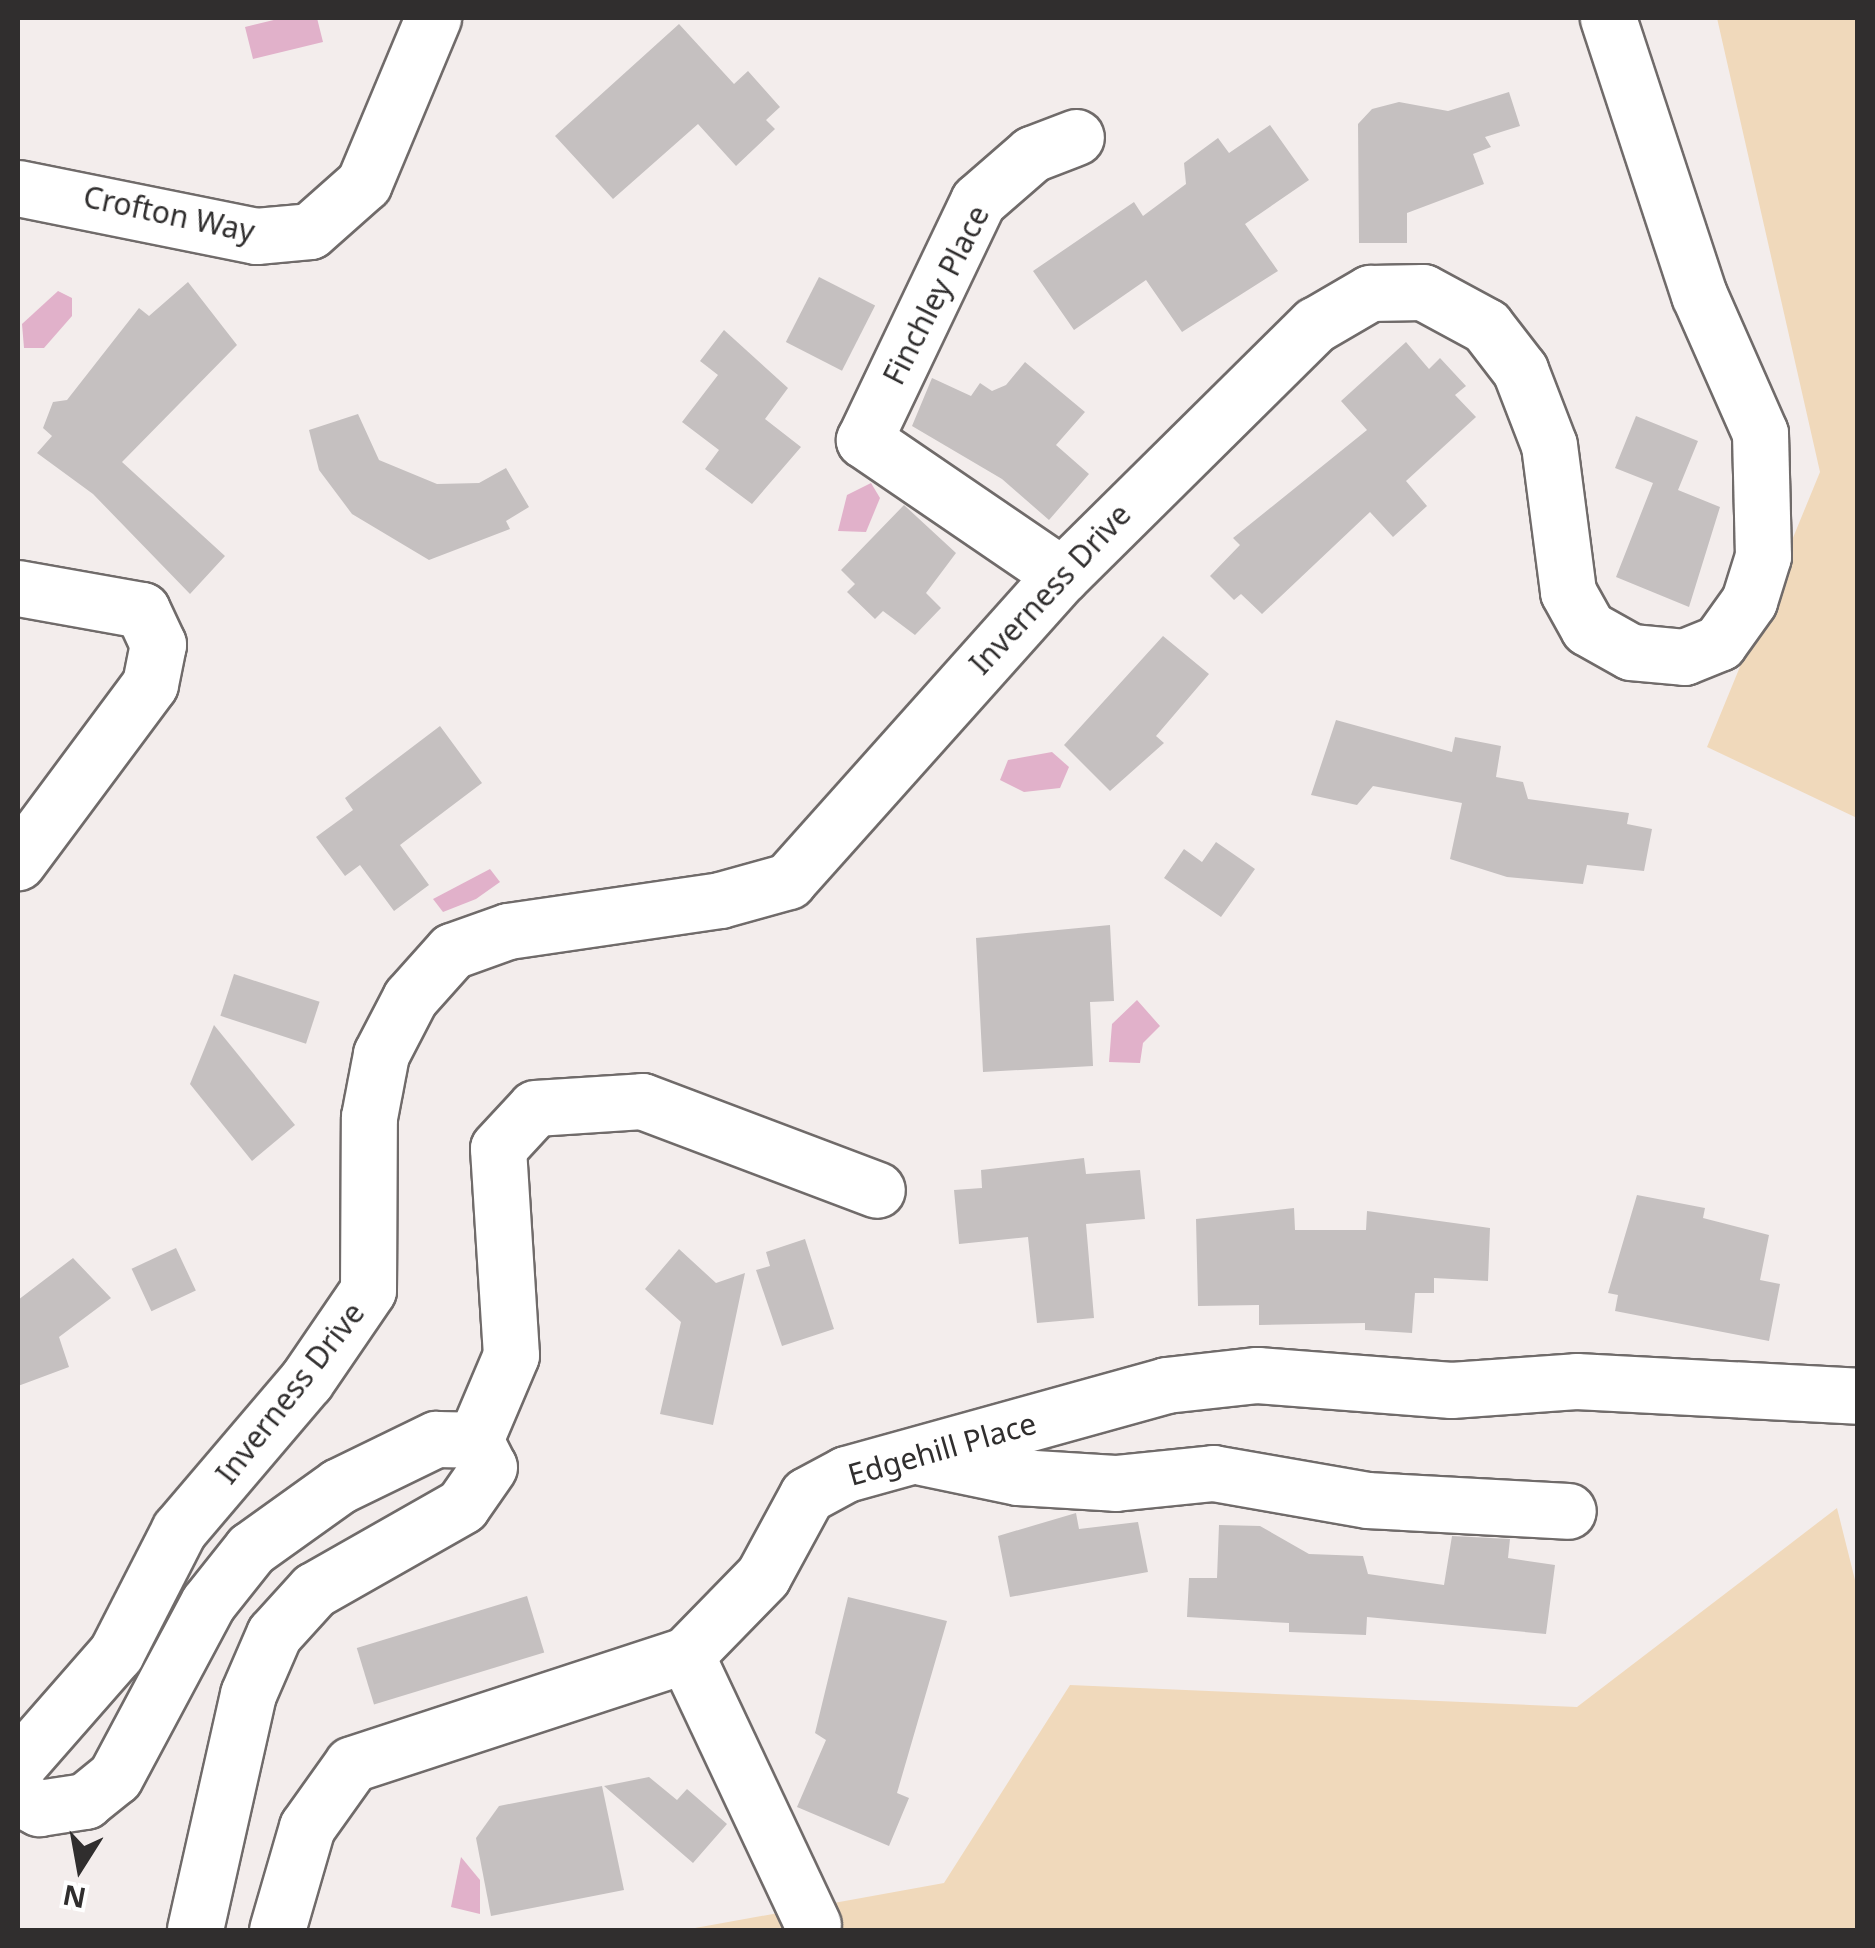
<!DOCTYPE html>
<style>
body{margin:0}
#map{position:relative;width:1875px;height:1948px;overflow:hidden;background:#f3edec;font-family:"Noto Sans",sans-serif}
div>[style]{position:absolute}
.green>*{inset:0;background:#f0d9bb}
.water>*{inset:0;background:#e1b1ca}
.building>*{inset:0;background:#c5c0c0;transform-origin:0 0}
.roads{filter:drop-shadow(2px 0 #706b6a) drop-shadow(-2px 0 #706b6a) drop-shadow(0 2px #706b6a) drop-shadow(0 -2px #706b6a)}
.minor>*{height:55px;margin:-27.5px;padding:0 27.5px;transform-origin:27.5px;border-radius:27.5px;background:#fff}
span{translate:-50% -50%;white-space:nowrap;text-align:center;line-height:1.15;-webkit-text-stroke:8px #fff;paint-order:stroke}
.street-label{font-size:30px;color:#302e2e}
.frame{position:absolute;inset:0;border:20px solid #302e2e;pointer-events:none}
.north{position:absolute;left:30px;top:1818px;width:100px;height:100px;-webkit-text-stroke:8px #fff;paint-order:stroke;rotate:191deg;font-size:28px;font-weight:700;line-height:40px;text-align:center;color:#302e2e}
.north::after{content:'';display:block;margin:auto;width:35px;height:45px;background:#302e2e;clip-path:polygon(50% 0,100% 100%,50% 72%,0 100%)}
</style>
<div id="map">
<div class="green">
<div style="clip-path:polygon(1717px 18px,1857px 18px,1857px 818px,1707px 747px,1820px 472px)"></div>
<div style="clip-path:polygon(1837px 1508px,1857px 1588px,1857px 1930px,684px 1930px,944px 1883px,1070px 1685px,1577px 1707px)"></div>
</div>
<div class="water">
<div style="clip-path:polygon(282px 18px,317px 18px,323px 42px,253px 59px,245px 27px)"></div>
<div style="clip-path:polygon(58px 291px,72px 298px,72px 316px,44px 348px,24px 348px,22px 324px)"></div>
<div style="clip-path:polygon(871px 483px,880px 498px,866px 532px,838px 531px,847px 495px)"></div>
<div style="clip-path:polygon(1052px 752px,1069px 767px,1060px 788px,1024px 792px,1000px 780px,1008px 760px)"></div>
<div style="clip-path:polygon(490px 869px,500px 882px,476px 899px,443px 912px,433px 899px)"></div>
<div style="clip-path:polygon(1137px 1000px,1160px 1026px,1143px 1043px,1140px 1063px,1109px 1062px,1112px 1024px)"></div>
<div style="clip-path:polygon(461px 1857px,480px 1880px,480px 1914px,451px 1907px)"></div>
</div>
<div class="building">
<div style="clip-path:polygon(679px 24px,734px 84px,748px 71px,780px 107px,766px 120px,775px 129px,736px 166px,698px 124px,613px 199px,555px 136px)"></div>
<div style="clip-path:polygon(1509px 92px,1520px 126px,1485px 137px,1491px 147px,1473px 154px,1484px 184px,1407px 213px,1407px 243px,1359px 243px,1358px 124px,1372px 109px,1399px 102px,1448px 111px)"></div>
<div style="clip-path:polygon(1270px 125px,1309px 180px,1245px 224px,1278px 271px,1182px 332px,1146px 280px,1074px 330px,1033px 271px,1134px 202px,1143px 216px,1186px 184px,1184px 163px,1218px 138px,1229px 153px)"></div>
<div style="left:819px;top:277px;width:63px;height:73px;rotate:27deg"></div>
<div style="clip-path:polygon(188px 282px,237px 345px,122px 462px,225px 556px,190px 594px,93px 494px,37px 453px,52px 436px,43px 428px,53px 402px,67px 400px,139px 308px,149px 316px)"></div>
<div style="clip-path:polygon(724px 330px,788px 388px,765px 419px,801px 447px,752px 504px,705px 469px,719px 450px,682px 422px,718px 375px,700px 361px)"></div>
<div style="clip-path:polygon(1406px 342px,1429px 369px,1440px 358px,1466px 386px,1455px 395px,1476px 417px,1406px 481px,1427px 506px,1393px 537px,1370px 512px,1262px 614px,1241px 594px,1234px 600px,1210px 576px,1240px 545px,1233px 538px,1367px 430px,1341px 401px)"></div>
<div style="clip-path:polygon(1025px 362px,1085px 412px,1056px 445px,1089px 474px,1049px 520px,1002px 479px,912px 426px,932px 378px,971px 396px,980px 383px,992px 391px,1006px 385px)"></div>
<div style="clip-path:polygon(358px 414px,379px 460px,437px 484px,479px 483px,506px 468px,529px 507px,506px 521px,510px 529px,429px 560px,352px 514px,319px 470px,309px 430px)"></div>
<div style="clip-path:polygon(1636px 416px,1698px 441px,1678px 490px,1720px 507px,1689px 607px,1616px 577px,1653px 483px,1615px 468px)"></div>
<div style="clip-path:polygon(904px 505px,956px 553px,926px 593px,941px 608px,915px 635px,883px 611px,875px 619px,847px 592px,855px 584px,841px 570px)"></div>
<div style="clip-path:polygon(1163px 636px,1209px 674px,1156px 736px,1164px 743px,1110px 791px,1064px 745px)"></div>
<div style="clip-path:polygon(1336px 720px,1452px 752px,1455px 737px,1501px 746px,1496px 777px,1523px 782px,1528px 799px,1629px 813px,1627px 824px,1652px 829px,1644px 871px,1587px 865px,1583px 884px,1507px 877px,1450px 859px,1462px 803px,1373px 786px,1357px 805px,1311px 795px)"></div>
<div style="clip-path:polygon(440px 726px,482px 783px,400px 845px,429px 885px,394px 911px,360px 865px,345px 876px,316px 837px,353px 810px,345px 798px)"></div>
<div style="clip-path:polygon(1216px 842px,1255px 869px,1221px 917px,1164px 878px,1184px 849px,1202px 862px)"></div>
<div style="clip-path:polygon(1110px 925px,1114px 1001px,1090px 1002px,1093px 1066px,983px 1072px,976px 938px)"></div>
<div style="left:234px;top:974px;width:90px;height:44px;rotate:18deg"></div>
<div style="clip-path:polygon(214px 1025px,295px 1125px,252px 1161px,190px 1084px)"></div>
<div style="clip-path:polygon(1084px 1158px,1086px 1174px,1140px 1170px,1145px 1219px,1086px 1224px,1094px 1318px,1037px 1323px,1028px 1237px,959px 1244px,954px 1190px,982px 1188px,981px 1170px)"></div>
<div style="clip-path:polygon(1637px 1195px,1705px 1208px,1703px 1218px,1769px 1235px,1760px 1280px,1780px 1284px,1769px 1341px,1615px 1311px,1618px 1295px,1608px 1293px)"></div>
<div style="clip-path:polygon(1294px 1208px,1295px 1230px,1366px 1230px,1367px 1211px,1490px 1228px,1488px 1281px,1434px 1278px,1434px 1293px,1415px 1293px,1412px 1333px,1365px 1330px,1365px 1323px,1259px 1325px,1259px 1305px,1198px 1306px,1196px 1219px)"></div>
<div style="clip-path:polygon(805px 1239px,834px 1329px,782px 1346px,756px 1270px,770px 1266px,766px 1252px)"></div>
<div style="left:176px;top:1248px;width:47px;height:49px;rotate:65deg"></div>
<div style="clip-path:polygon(679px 1249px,716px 1283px,745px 1273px,713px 1425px,660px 1414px,681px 1322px,645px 1289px)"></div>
<div style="clip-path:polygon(73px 1258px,111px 1298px,59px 1337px,69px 1367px,18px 1386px,18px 1300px)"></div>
<div style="clip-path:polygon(1076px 1513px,1079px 1529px,1138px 1522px,1148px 1572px,1010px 1597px,998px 1536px)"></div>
<div style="clip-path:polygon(1219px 1525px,1260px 1526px,1309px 1554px,1363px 1556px,1368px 1574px,1444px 1585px,1452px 1536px,1510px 1539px,1508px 1558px,1555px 1565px,1546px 1634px,1367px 1617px,1366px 1635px,1289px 1632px,1289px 1623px,1187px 1617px,1189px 1578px,1217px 1578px)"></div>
<div style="left:527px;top:1596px;width:59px;height:178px;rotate:73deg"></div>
<div style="clip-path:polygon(848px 1597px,947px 1621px,897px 1793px,909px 1798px,889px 1846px,797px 1807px,826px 1740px,815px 1733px)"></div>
<div style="clip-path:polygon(649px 1777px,677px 1800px,687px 1789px,727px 1824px,693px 1863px,604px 1786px)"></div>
<div style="clip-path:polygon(602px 1786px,624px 1890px,491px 1916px,476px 1838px,499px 1806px)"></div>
</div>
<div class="roads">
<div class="minor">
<div style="left:18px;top:188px;width:243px;rotate:11.4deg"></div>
<div style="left:256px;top:236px;width:54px;rotate:-5.3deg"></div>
<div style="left:310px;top:231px;width:72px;rotate:-41.6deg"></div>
<div style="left:364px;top:183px;width:179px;rotate:-67.3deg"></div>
<div style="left:1062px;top:575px;width:240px;rotate:-145.7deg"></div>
<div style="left:864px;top:440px;width:265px;rotate:-64.5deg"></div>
<div style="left:978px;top:201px;width:72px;rotate:-41deg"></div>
<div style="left:1032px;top:154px;width:47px;rotate:-21.1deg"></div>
<div style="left:18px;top:588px;width:126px;rotate:10.1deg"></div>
<div style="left:142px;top:610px;width:38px;rotate:65deg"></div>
<div style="left:158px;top:644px;width:41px;rotate:101.3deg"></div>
<div style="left:150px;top:684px;width:222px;rotate:126.6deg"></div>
<div style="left:475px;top:1440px;width:92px;rotate:-67deg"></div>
<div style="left:511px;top:1355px;width:207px;rotate:-93.6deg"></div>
<div style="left:498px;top:1148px;width:54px;rotate:-47.2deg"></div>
<div style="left:535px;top:1108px;width:107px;rotate:-3.7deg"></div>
<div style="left:642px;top:1101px;width:251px;rotate:20.7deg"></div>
<div style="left:922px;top:1457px;width:98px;rotate:11.8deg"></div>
<div style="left:1018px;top:1477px;width:97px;rotate:3.5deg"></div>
<div style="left:1115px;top:1483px;width:99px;rotate:-5.8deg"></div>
<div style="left:1213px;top:1473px;width:156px;rotate:9.9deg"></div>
<div style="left:1367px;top:1500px;width:201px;rotate:3.1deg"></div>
<div style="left:686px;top:1655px;width:298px;rotate:64.8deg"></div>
<div style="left:18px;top:1765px;width:149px;rotate:-48.8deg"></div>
<div style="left:116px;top:1653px;width:138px;rotate:-62.9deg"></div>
<div style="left:179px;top:1530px;width:196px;rotate:-49.6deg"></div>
<div style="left:306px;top:1381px;width:110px;rotate:-55.7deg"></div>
<div style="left:368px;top:1290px;width:173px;rotate:-89.7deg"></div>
<div style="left:369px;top:1117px;width:64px;rotate:-79.2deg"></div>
<div style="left:381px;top:1054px;width:63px;rotate:-62.6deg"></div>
<div style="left:410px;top:998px;width:63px;rotate:-48.2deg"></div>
<div style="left:452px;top:951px;width:59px;rotate:-19.7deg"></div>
<div style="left:508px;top:931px;width:214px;rotate:-8.3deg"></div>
<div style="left:720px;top:900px;width:71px;rotate:-15.6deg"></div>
<div style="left:788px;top:881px;width:411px;rotate:-48.2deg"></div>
<div style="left:1062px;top:575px;width:356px;rotate:-44.7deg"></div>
<div style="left:1315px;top:325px;width:64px;rotate:-30.2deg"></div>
<div style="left:1370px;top:293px;width:53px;rotate:-1.1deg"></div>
<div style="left:1423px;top:292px;width:72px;rotate:28.4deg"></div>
<div style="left:1486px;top:326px;width:56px;rotate:52.3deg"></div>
<div style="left:1520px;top:370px;width:80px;rotate:68.9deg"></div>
<div style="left:1549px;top:445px;width:148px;rotate:82.6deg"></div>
<div style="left:1568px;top:592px;width:41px;rotate:60.9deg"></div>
<div style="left:1588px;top:628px;width:49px;rotate:29.2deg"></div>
<div style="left:1631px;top:652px;width:53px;rotate:5.4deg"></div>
<div style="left:1684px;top:657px;width:38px;rotate:-22deg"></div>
<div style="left:1719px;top:643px;width:52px;rotate:-54.5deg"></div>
<div style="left:1749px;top:601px;width:47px;rotate:-72.7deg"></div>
<div style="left:1763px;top:556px;width:123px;rotate:-91.4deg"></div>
<div style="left:1760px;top:433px;width:151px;rotate:-113.8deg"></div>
<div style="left:1699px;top:295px;width:292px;rotate:-108.2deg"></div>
<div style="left:18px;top:1797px;width:24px;rotate:28deg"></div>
<div style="left:39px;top:1808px;width:47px;rotate:-8.7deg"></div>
<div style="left:85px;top:1801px;width:38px;rotate:-39deg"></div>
<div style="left:115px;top:1777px;width:197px;rotate:-61.9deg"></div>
<div style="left:208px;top:1603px;width:69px;rotate:-51.5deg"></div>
<div style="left:251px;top:1549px;width:108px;rotate:-35.6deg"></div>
<div style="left:339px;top:1486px;width:108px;rotate:-25.9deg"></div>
<div style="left:436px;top:1439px;width:39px;rotate:1deg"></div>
<div style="left:475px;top:1440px;width:30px;rotate:63deg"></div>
<div style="left:489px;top:1467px;width:47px;rotate:124.7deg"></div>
<div style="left:462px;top:1506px;width:170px;rotate:150.4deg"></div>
<div style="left:314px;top:1590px;width:59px;rotate:132.3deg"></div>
<div style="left:274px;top:1634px;width:65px;rotate:113.4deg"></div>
<div style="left:248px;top:1694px;width:242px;rotate:102.7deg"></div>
<div style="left:277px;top:1930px;width:107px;rotate:-73.8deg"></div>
<div style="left:307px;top:1827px;width:77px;rotate:-54.5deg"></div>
<div style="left:352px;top:1764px;width:351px;rotate:-18.1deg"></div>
<div style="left:686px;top:1655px;width:110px;rotate:-45.7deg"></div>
<div style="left:763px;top:1576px;width:92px;rotate:-61.5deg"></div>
<div style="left:807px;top:1495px;width:44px;rotate:-28.3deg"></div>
<div style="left:846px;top:1474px;width:332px;rotate:-15.5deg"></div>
<div style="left:1166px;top:1385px;width:92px;rotate:-6.3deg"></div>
<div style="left:1257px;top:1375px;width:195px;rotate:4.4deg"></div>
<div style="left:1451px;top:1390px;width:125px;rotate:-4.1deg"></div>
<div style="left:1576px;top:1381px;width:282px;rotate:3deg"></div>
</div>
</div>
<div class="street-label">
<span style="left:169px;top:214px;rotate:12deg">Crofton Way</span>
<span style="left:936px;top:295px;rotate:-63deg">Finchley Place</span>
<span style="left:1050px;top:589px;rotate:-47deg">Inverness Drive</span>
<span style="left:290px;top:1393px;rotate:-52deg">Inverness Drive</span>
<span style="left:942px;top:1449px;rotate:-16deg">Edgehill Place</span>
</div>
<div class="frame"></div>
<div class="north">N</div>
</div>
